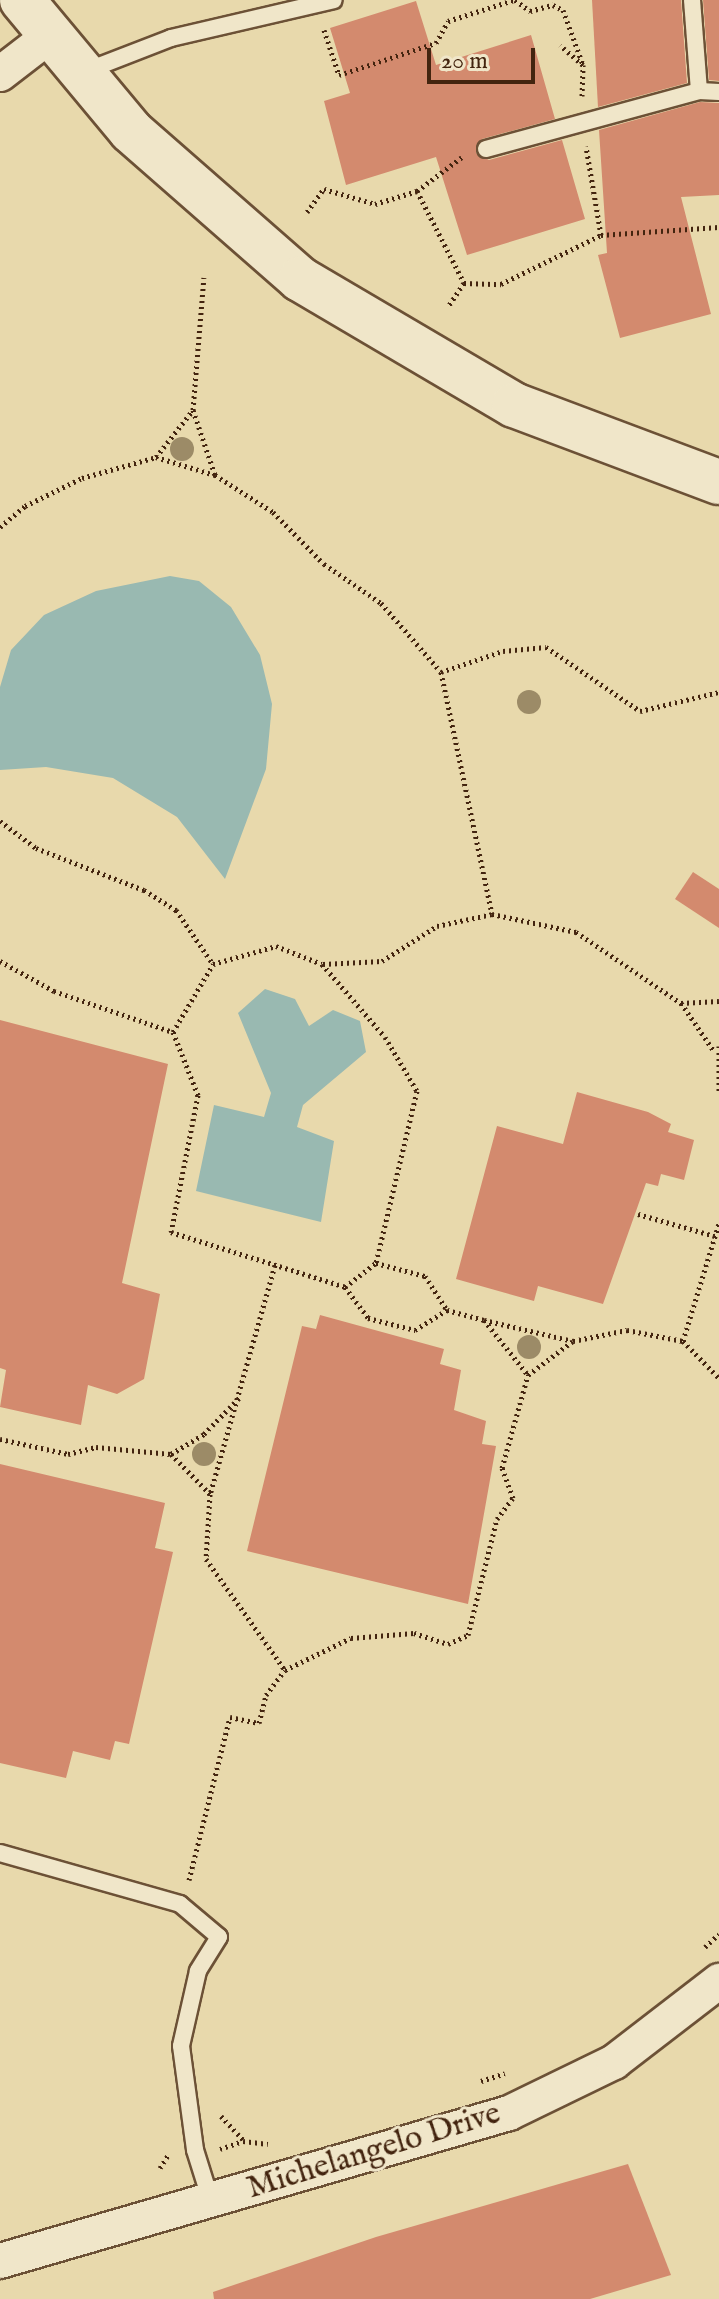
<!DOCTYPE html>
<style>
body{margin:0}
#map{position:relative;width:719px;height:2299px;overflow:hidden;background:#e8d9ac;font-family:"IM FELL English",serif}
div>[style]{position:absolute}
.water>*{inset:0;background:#99b9b1}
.building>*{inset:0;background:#d38a6e}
.path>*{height:5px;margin-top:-2.5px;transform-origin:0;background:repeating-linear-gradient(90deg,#43240f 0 2px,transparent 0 6px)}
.roads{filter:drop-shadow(2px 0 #6c5136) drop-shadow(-2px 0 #6c5136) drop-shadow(0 2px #6c5136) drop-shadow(0 -2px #6c5136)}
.service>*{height:16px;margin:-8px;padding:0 8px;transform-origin:8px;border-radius:8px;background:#f0e6c9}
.minor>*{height:34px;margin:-17px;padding:0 17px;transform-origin:17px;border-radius:17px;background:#f0e6c9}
.secondary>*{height:44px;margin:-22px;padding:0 22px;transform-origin:22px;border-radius:22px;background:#f0e6c9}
.trees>*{width:24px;height:24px;margin:-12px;border-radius:50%;background:#9c8b67}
span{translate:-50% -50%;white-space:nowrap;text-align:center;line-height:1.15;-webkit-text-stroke:6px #f0e6c9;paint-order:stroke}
.street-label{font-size:32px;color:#43240f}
.scale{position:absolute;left:427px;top:48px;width:108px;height:36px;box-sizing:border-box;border:4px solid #43240f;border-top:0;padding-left:10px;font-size:24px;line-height:28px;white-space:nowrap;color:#43240f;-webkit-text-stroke:6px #f0e6c9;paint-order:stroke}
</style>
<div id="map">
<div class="water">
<div style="clip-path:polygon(170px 576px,199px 581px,231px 607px,260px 655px,272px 704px,266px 769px,225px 879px,177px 817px,113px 778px,46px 767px,0 770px,0 687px,11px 650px,44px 615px,96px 591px)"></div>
<div style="clip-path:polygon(265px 989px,295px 999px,309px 1026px,333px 1010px,360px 1021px,366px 1052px,303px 1105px,297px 1127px,334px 1141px,321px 1222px,196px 1191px,214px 1105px,264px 1117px,271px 1093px,238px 1013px)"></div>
</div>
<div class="building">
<div style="clip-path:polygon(592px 0,681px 0,687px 83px,598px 107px)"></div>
<div style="clip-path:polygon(703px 0,719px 0,719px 81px,709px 80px)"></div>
<div style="clip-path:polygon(416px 1px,436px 65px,531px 35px,555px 119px,482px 139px,476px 153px,489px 160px,562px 140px,585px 219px,467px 255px,436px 157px,346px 185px,324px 101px,350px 93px,330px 28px)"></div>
<div style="clip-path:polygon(700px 102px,719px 103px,719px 195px,681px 197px,711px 314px,620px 338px,598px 255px,607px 253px,599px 130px)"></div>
<div style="clip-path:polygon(693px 872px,719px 889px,719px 928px,675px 899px)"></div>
<div style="clip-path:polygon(0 1020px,168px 1064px,122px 1283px,160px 1294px,144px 1379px,117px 1394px,88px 1385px,81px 1425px,0 1407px,6px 1370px,0 1368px)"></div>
<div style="clip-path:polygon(577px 1092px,648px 1112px,671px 1124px,668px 1132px,694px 1140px,684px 1180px,661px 1174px,658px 1186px,646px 1183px,603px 1304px,538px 1286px,534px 1301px,456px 1279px,497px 1126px,563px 1144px)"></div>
<div style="clip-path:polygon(320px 1315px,444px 1349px,440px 1364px,461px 1370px,454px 1410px,486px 1421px,482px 1444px,496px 1446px,468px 1604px,247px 1551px,302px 1326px,316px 1329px)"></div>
<div style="clip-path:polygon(0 1464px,165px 1503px,155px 1548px,173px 1552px,129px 1744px,115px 1741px,110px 1760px,73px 1751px,66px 1778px,0 1763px)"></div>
<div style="clip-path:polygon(628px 2164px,671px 2275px,590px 2299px,214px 2299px,213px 2292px,376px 2237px)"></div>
</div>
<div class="path">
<div style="left:515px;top:0;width:19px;rotate:36deg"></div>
<div style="left:530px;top:11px;width:24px;rotate:-15deg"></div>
<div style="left:553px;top:5px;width:11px;rotate:27deg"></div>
<div style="left:563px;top:10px;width:59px;rotate:70deg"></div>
<div style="left:583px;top:65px;width:30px;rotate:-139deg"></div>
<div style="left:324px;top:30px;width:47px;rotate:71.6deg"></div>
<div style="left:339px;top:75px;width:102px;rotate:-18.3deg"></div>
<div style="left:436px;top:43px;width:25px;rotate:-61deg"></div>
<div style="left:448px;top:21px;width:69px;rotate:-17.7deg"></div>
<div style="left:582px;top:96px;width:31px;rotate:-88deg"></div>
<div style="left:417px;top:191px;width:56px;rotate:-37.1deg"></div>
<div style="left:307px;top:212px;width:29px;rotate:-54deg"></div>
<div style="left:324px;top:189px;width:53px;rotate:16.4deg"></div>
<div style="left:375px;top:204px;width:44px;rotate:-17.2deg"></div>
<div style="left:417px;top:191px;width:103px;rotate:62.9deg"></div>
<div style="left:464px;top:283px;width:29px;rotate:124deg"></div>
<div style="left:601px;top:235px;width:118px;rotate:-3.9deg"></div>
<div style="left:464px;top:283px;width:37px;rotate:2deg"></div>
<div style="left:501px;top:284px;width:111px;rotate:-26.1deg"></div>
<div style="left:601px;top:235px;width:90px;rotate:-99.6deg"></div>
<div style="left:193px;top:410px;width:133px;rotate:-85.3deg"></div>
<div style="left:156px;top:457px;width:60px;rotate:-51.8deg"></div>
<div style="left:193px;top:410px;width:69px;rotate:71.3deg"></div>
<div style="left:0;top:527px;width:33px;rotate:-40deg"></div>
<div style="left:25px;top:506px;width:64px;rotate:-26.2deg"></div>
<div style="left:82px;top:478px;width:77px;rotate:-15.8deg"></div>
<div style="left:156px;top:457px;width:62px;rotate:17deg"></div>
<div style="left:215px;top:475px;width:69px;rotate:32.5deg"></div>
<div style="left:273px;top:512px;width:73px;rotate:45.6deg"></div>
<div style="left:324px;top:564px;width:69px;rotate:34.4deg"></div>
<div style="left:381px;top:603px;width:91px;rotate:49deg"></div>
<div style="left:441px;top:672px;width:65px;rotate:-18.7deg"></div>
<div style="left:503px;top:651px;width:43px;rotate:-5.3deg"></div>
<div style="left:546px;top:647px;width:114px;rotate:34.2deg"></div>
<div style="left:640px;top:711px;width:81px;rotate:-13.5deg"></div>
<div style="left:441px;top:672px;width:247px;rotate:78.1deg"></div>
<div style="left:0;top:821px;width:45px;rotate:36.9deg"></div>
<div style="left:36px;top:848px;width:116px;rotate:21.3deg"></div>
<div style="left:144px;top:890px;width:38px;rotate:32deg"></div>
<div style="left:176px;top:910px;width:65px;rotate:55.6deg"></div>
<div style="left:213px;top:964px;width:66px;rotate:-15.9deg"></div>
<div style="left:276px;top:946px;width:49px;rotate:21.4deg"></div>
<div style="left:322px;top:964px;width:96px;rotate:49.2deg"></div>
<div style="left:385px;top:1037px;width:63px;rotate:59.3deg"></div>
<div style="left:417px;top:1091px;width:177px;rotate:103.4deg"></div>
<div style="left:376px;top:1263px;width:51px;rotate:14.9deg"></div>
<div style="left:425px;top:1276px;width:40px;rotate:57.1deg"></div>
<div style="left:447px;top:1310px;width:38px;rotate:15deg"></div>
<div style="left:484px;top:1320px;width:91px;rotate:13.3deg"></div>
<div style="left:573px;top:1341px;width:55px;rotate:-11.5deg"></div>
<div style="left:627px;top:1330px;width:57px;rotate:11.1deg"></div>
<div style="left:683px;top:1341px;width:52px;rotate:45.8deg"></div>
<div style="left:0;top:961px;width:62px;rotate:29.1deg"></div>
<div style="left:54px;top:991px;width:126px;rotate:19deg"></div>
<div style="left:173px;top:1032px;width:79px;rotate:-59.5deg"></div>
<div style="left:323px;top:964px;width:59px;rotate:-2.9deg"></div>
<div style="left:382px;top:961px;width:65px;rotate:-32.5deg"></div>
<div style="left:437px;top:926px;width:56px;rotate:-12.3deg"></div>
<div style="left:492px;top:914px;width:86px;rotate:12.1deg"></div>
<div style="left:576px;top:932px;width:127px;rotate:34.1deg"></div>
<div style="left:681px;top:1003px;width:38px;rotate:-3deg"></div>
<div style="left:681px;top:1003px;width:58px;rotate:55.5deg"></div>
<div style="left:173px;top:1032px;width:68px;rotate:68.4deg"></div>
<div style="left:198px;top:1095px;width:140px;rotate:101.1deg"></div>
<div style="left:171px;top:1232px;width:182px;rotate:17.5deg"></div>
<div style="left:345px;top:1287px;width:39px;rotate:-38deg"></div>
<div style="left:719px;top:1046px;width:45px;rotate:90deg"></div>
<div style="left:638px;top:1214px;width:83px;rotate:16deg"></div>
<div style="left:275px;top:1265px;width:238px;rotate:105.8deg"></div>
<div style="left:210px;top:1494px;width:65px;rotate:93.5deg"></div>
<div style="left:206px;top:1559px;width:136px;rotate:54.6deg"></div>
<div style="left:345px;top:1287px;width:39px;rotate:53deg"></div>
<div style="left:368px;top:1318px;width:49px;rotate:14.3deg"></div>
<div style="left:415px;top:1330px;width:38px;rotate:-32deg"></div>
<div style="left:484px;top:1320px;width:70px;rotate:51.3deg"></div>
<div style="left:683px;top:1341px;width:123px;rotate:-73deg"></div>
<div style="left:0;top:1439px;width:70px;rotate:12.4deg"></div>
<div style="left:68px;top:1454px;width:29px;rotate:-14deg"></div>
<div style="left:96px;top:1447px;width:75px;rotate:5.3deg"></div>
<div style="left:171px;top:1454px;width:56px;rotate:45.7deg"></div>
<div style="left:171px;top:1454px;width:39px;rotate:-31deg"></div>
<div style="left:204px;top:1434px;width:53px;rotate:-45.8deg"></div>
<div style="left:189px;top:1880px;width:168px;rotate:-75.9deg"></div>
<div style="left:230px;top:1717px;width:30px;rotate:12deg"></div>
<div style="left:259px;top:1723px;width:29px;rotate:-76deg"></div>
<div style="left:266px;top:1695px;width:31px;rotate:-53deg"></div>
<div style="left:285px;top:1670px;width:73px;rotate:-25.9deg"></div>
<div style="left:351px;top:1638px;width:63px;rotate:-4.5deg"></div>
<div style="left:414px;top:1633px;width:36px;rotate:18deg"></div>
<div style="left:448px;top:1644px;width:22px;rotate:-24deg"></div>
<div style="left:468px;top:1635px;width:120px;rotate:-76deg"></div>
<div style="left:497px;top:1519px;width:26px;rotate:-53deg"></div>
<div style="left:513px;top:1498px;width:32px;rotate:-110deg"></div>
<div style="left:502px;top:1468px;width:97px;rotate:-74.4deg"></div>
<div style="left:528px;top:1375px;width:56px;rotate:-37.1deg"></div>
<div style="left:705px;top:1947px;width:19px;rotate:-43deg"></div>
<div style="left:481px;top:2081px;width:25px;rotate:-18deg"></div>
<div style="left:221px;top:2116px;width:33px;rotate:47deg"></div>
<div style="left:220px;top:2149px;width:24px;rotate:-19deg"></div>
<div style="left:243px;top:2141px;width:25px;rotate:7deg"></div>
<div style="left:160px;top:2168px;width:15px;rotate:-58deg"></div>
</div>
<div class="roads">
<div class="service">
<div style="left:692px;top:0;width:91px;rotate:85.6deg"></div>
<div style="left:86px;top:71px;width:91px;rotate:-21.2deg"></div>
<div style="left:171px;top:38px;width:167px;rotate:-13.1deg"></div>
<div style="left:486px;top:149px;width:221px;rotate:-15.2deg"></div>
<div style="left:699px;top:91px;width:20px;rotate:3deg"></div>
<div style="left:0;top:1853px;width:187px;rotate:15.8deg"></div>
<div style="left:180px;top:1904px;width:51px;rotate:40.2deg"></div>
<div style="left:219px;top:1937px;width:40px;rotate:122deg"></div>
<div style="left:198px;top:1971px;width:77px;rotate:102.8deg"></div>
<div style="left:181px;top:2046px;width:105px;rotate:82.3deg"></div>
<div style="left:195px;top:2150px;width:53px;rotate:72.6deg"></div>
</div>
<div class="minor">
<div style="left:0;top:74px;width:61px;rotate:-37.6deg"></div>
<div style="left:0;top:2261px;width:530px;rotate:-16.21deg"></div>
<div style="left:509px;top:2113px;width:117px;rotate:-25.9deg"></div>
<div style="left:614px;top:2062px;width:133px;rotate:-37.6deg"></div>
</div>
<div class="secondary">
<div style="left:22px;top:0;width:170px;rotate:50.2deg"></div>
<div style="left:131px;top:131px;width:225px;rotate:41.2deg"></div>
<div style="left:300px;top:279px;width:248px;rotate:30.5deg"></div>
<div style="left:514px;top:405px;width:219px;rotate:20.6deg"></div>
</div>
</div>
<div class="trees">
<div style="left:182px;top:449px"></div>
<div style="left:529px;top:702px"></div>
<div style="left:529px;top:1347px"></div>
<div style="left:204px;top:1454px"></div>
</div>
<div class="street-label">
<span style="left:374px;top:2152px;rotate:-17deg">Michelangelo Drive</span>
</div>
<div class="scale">20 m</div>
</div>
